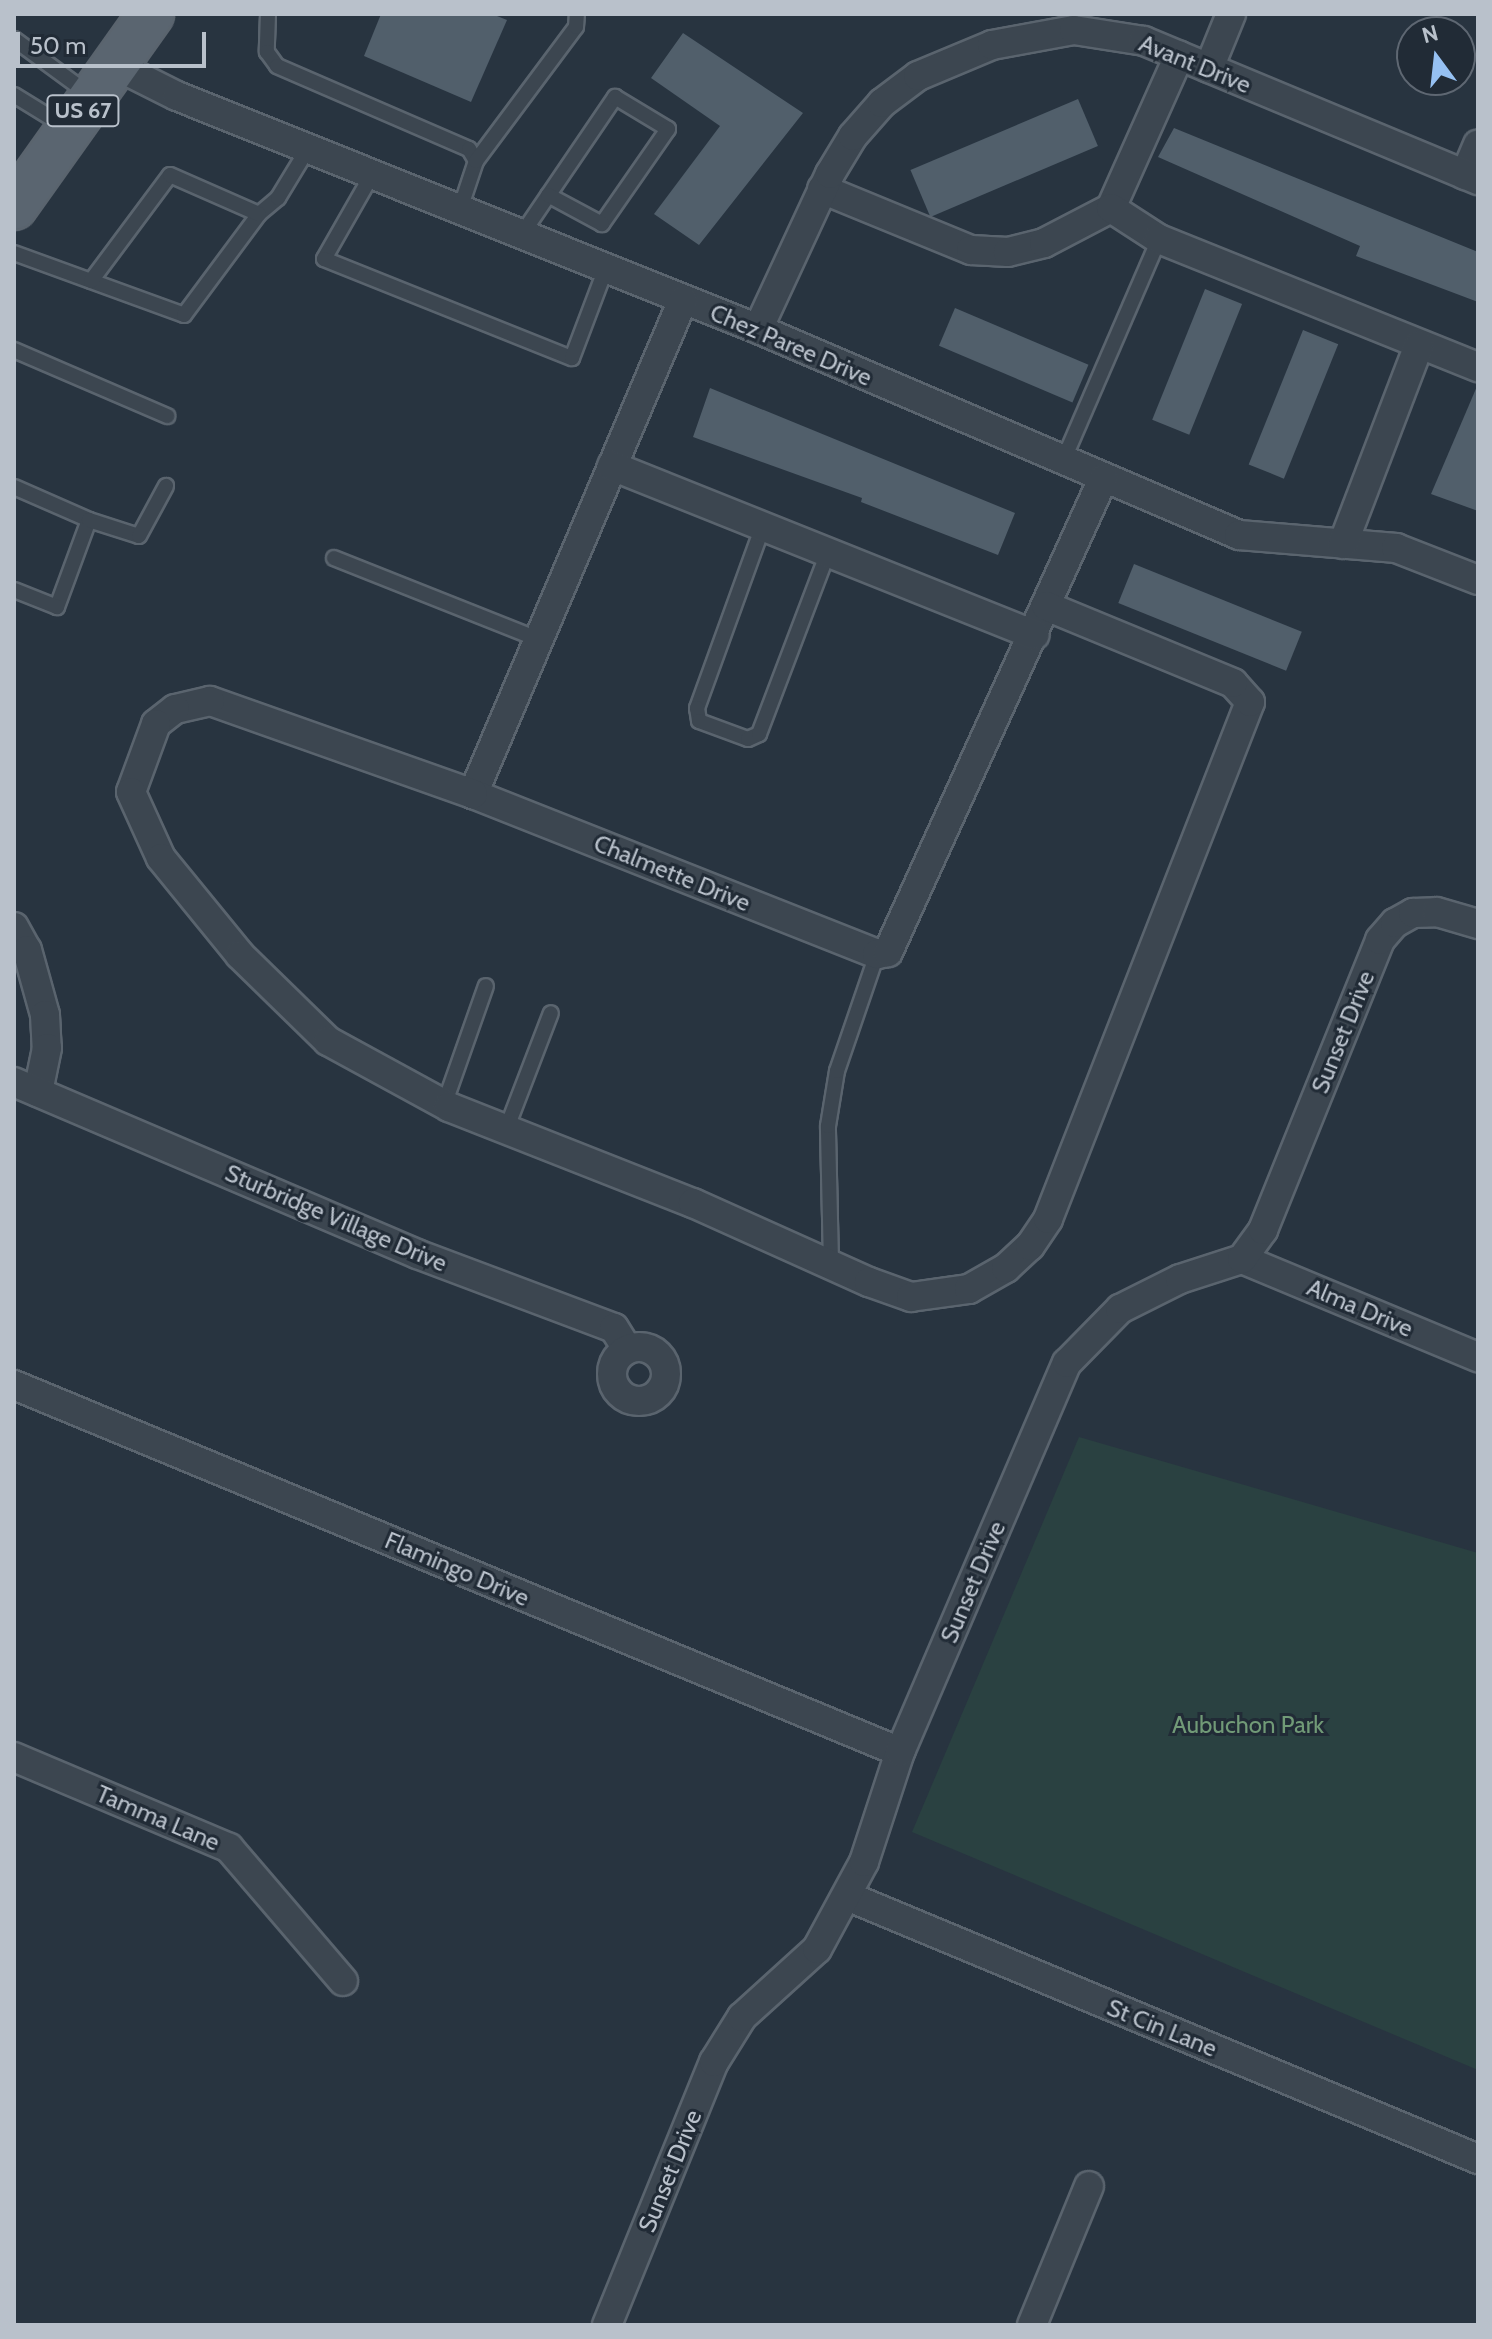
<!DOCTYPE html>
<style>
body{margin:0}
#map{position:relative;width:1492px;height:2339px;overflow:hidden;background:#283440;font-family:Cabin,sans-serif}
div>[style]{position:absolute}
.green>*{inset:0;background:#2a4141}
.building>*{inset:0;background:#515f6b;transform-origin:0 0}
.roads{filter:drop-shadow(2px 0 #5a646e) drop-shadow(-2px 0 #5a646e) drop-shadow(0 2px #5a646e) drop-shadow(0 -2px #5a646e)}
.lane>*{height:14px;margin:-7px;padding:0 7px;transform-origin:7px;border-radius:7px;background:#3c4650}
.street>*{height:28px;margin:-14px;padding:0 14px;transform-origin:14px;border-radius:14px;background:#3c4650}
.street>.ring{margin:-14px;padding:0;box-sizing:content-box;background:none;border:28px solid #3c4650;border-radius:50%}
.primary>*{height:44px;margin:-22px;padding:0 22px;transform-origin:22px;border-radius:22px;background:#5a6570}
span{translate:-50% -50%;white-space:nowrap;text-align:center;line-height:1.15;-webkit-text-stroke:6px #212b36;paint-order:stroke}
.shield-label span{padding:2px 6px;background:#212b36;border:2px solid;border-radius:6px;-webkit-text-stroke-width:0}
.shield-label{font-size:22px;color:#b9c1cb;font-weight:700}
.street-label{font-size:24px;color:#b9c1cb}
.park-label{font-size:24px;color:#719a77}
.frame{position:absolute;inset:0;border:16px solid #b9c1cb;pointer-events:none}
.north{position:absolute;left:1396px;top:16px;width:80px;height:80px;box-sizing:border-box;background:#212b36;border:2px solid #5e6772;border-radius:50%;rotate:345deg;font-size:22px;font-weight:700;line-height:32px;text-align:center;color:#b9c1cb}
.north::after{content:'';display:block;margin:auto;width:28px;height:36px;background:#96c1f3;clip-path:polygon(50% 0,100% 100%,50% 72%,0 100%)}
.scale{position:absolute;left:16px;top:32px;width:190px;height:36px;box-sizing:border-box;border:4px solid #b9c1cb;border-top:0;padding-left:10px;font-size:24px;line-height:28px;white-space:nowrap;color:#b9c1cb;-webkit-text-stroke:6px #212b36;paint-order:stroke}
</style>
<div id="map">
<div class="green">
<div style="clip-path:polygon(1079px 1437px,1478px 1553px,1478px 2070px,912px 1832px)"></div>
</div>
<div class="building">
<div style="clip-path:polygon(381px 14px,492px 14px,507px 20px,471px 102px,364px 56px)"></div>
<div style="clip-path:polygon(683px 33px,803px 113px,699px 245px,654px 214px,720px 126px,651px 78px)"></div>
<div style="left:1078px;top:99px;width:51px;height:182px;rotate:67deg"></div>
<div style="clip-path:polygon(1174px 128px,1478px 252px,1478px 302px,1356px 256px,1360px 246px,1158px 157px)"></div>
<div style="left:1205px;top:289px;width:40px;height:141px;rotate:22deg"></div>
<div style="left:955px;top:308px;width:145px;height:41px;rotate:23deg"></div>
<div style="left:1303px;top:330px;width:38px;height:145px;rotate:22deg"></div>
<div style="clip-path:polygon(1478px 384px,1478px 511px,1431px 494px)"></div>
<div style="clip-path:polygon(710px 388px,1015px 513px,998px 555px,861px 502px,862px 498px,693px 437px)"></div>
<div style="left:1134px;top:564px;width:181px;height:42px;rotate:22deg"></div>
</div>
<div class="roads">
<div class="lane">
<div style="left:268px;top:14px;width:38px;rotate:92deg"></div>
<div style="left:267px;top:52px;width:17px;rotate:54deg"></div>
<div style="left:277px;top:66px;width:209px;rotate:23.4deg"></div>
<div style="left:469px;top:149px;width:14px;rotate:60deg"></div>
<div style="left:476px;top:161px;width:51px;rotate:108.4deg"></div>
<div style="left:14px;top:39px;width:93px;rotate:36.3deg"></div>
<div style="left:14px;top:95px;width:61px;rotate:31.6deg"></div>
<div style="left:476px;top:161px;width:167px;rotate:-53.3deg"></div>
<div style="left:576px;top:27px;width:13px;rotate:-86deg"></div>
<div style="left:373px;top:173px;width:99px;rotate:119.7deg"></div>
<div style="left:324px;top:259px;width:267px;rotate:21.8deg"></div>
<div style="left:572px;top:358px;width:96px;rotate:-69.3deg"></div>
<div style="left:522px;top:234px;width:166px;rotate:-55.8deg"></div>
<div style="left:615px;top:97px;width:62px;rotate:31.1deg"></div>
<div style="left:668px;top:129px;width:116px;rotate:124.8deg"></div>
<div style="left:602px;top:224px;width:61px;rotate:-151.8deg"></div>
<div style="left:14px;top:253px;width:181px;rotate:20deg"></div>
<div style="left:184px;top:315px;width:126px;rotate:-53.4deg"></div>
<div style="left:259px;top:214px;width:25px;rotate:-40deg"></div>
<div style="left:278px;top:198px;width:60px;rotate:-58.7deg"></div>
<div style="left:91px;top:281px;width:132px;rotate:-53.3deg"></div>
<div style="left:170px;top:175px;width:97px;rotate:23.7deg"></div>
<div style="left:14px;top:350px;width:167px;rotate:23.3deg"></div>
<div style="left:1063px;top:461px;width:242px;rotate:-66.6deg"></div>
<div style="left:14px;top:487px;width:82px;rotate:23.7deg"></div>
<div style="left:89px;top:520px;width:93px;rotate:110.2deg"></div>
<div style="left:57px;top:607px;width:46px;rotate:-158.4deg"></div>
<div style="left:89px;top:520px;width:52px;rotate:17.7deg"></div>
<div style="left:139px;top:536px;width:57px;rotate:-61.6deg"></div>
<div style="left:763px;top:526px;width:194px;rotate:109.9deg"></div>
<div style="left:697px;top:708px;width:13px;rotate:81deg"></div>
<div style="left:699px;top:721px;width:52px;rotate:20.2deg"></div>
<div style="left:748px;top:739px;width:12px;rotate:-24deg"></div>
<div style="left:759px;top:734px;width:195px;rotate:-69.2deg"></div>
<div style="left:334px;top:558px;width:219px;rotate:21.7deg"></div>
<div style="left:444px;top:1105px;width:126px;rotate:-70.6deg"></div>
<div style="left:506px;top:1130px;width:125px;rotate:-69deg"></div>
<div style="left:831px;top:1263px;width:137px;rotate:-91.3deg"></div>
<div style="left:828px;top:1126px;width:56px;rotate:-80.7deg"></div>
<div style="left:837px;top:1071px;width:124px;rotate:-71.1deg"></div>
</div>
<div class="street">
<div style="left:115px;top:65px;width:69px;rotate:26.6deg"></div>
<div style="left:177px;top:96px;width:626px;rotate:21.85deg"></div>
<div style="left:758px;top:329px;width:523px;rotate:23.18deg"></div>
<div style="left:1239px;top:535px;width:158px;rotate:4.7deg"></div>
<div style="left:1396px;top:548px;width:88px;rotate:21.3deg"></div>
<div style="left:1209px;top:68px;width:58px;rotate:-67.8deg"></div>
<div style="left:1465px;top:175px;width:33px;rotate:-67deg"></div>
<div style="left:822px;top:189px;width:161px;rotate:22.3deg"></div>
<div style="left:971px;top:250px;width:37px;rotate:3deg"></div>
<div style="left:1008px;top:252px;width:37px;rotate:-14deg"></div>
<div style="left:1044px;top:243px;width:76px;rotate:-27.6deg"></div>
<div style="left:1111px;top:208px;width:167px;rotate:-65.9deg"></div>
<div style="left:1111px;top:208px;width:57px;rotate:32.9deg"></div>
<div style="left:1159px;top:239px;width:344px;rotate:21.9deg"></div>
<div style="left:683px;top:300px;width:537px;rotate:113.03deg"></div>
<div style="left:473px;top:794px;width:435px;rotate:21.6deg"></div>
<div style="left:877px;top:954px;width:11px;rotate:-10deg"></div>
<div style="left:888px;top:952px;width:520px;rotate:-65.56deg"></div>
<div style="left:758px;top:329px;width:171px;rotate:-65.1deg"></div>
<div style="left:830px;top:174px;width:44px;rotate:-58.8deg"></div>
<div style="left:853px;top:136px;width:44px;rotate:-48.7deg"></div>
<div style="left:882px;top:103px;width:45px;rotate:-36.9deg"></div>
<div style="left:918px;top:76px;width:80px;rotate:-22.7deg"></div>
<div style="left:992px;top:45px;width:83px;rotate:-10.4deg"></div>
<div style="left:1074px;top:30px;width:71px;rotate:8.9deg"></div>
<div style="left:1144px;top:41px;width:362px;rotate:22.6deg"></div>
<div style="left:612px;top:466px;width:455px;rotate:21.8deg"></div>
<div style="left:1343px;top:544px;width:213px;rotate:-69.1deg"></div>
<div style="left:473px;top:794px;width:279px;rotate:-160.5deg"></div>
<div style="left:210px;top:701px;width:36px;rotate:167deg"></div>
<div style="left:175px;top:709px;width:24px;rotate:142deg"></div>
<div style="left:156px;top:724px;width:72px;rotate:110.2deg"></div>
<div style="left:131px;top:792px;width:72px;rotate:65.6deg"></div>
<div style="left:161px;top:858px;width:125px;rotate:50.8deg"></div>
<div style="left:240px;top:955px;width:123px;rotate:44.3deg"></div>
<div style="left:328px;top:1041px;width:138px;rotate:28.6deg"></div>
<div style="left:449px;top:1107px;width:262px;rotate:21.5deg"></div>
<div style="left:693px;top:1203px;width:193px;rotate:24.2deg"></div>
<div style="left:869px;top:1282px;width:45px;rotate:19.7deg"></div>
<div style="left:911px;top:1297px;width:59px;rotate:-7.9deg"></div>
<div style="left:969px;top:1289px;width:43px;rotate:-29.6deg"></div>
<div style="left:1006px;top:1268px;width:33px;rotate:-43deg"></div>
<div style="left:1030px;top:1246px;width:32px;rotate:-56deg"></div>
<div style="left:1048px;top:1219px;width:555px;rotate:-68.66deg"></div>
<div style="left:1250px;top:702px;width:25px;rotate:-132deg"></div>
<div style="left:1233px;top:683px;width:202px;rotate:-157.6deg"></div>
<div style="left:14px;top:927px;width:26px;rotate:61deg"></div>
<div style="left:27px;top:950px;width:67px;rotate:74.5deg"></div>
<div style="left:45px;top:1015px;width:33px;rotate:87deg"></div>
<div style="left:47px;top:1048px;width:45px;rotate:101.6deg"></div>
<div style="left:14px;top:1082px;width:438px;rotate:23.1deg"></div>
<div style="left:417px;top:1254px;width:210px;rotate:20.6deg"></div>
<div style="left:614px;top:1328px;width:25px;rotate:58deg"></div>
<div style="left:1242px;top:1259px;width:256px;rotate:22.6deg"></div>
<div class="ring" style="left:612px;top:1347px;width:26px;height:26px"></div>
<div style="left:14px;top:1385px;width:959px;rotate:22.5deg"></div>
<div style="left:14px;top:1757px;width:233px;rotate:22.9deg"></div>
<div style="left:229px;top:1848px;width:175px;rotate:49.4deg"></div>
<div style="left:847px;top:1896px;width:684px;rotate:22.63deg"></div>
<div style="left:607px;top:2325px;width:284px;rotate:-67.9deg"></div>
<div style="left:714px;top:2062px;width:53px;rotate:-58.1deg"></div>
<div style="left:742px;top:2017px;width:101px;rotate:-42.2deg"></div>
<div style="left:817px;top:1949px;width:99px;rotate:-61.6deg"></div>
<div style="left:864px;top:1862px;width:116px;rotate:-71.9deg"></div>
<div style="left:900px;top:1752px;width:423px;rotate:-66.8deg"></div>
<div style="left:1067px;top:1363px;width:76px;rotate:-45.5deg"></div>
<div style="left:1120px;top:1309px;width:67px;rotate:-26.6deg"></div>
<div style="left:1180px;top:1279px;width:65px;rotate:-17.9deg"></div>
<div style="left:1242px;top:1259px;width:36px;rotate:-54deg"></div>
<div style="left:1263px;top:1230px;width:313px;rotate:-68deg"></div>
<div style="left:1380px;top:940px;width:23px;rotate:-49deg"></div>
<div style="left:1395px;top:923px;width:21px;rotate:-29deg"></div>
<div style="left:1413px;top:913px;width:24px;rotate:-2deg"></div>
<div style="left:1437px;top:912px;width:43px;rotate:16.3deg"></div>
<div style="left:1032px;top:2325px;width:150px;rotate:-67.7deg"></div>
</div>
<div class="primary">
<div style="left:14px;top:207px;width:237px;rotate:-54.6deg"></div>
</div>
</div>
<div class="shield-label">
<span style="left:83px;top:111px">US 67</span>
</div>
<div class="street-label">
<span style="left:1195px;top:64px;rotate:22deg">Avant Drive</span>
<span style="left:791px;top:345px;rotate:23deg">Chez Paree Drive</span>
<span style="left:672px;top:873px;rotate:22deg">Chalmette Drive</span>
<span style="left:1343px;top:1032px;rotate:-68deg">Sunset Drive</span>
<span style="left:336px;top:1218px;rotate:23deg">Sturbridge Village Drive</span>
<span style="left:1360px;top:1308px;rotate:23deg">Alma Drive</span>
<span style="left:457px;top:1569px;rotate:23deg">Flamingo Drive</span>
<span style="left:973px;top:1582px;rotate:-67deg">Sunset Drive</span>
<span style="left:158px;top:1818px;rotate:23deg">Tamma Lane</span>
<span style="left:1162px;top:2028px;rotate:22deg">St Cin Lane</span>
<span style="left:670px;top:2171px;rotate:-68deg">Sunset Drive</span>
</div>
<div class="park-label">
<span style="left:1248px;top:1725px">Aubuchon Park</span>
</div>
<div class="frame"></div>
<div class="north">N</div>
<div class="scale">50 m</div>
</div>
